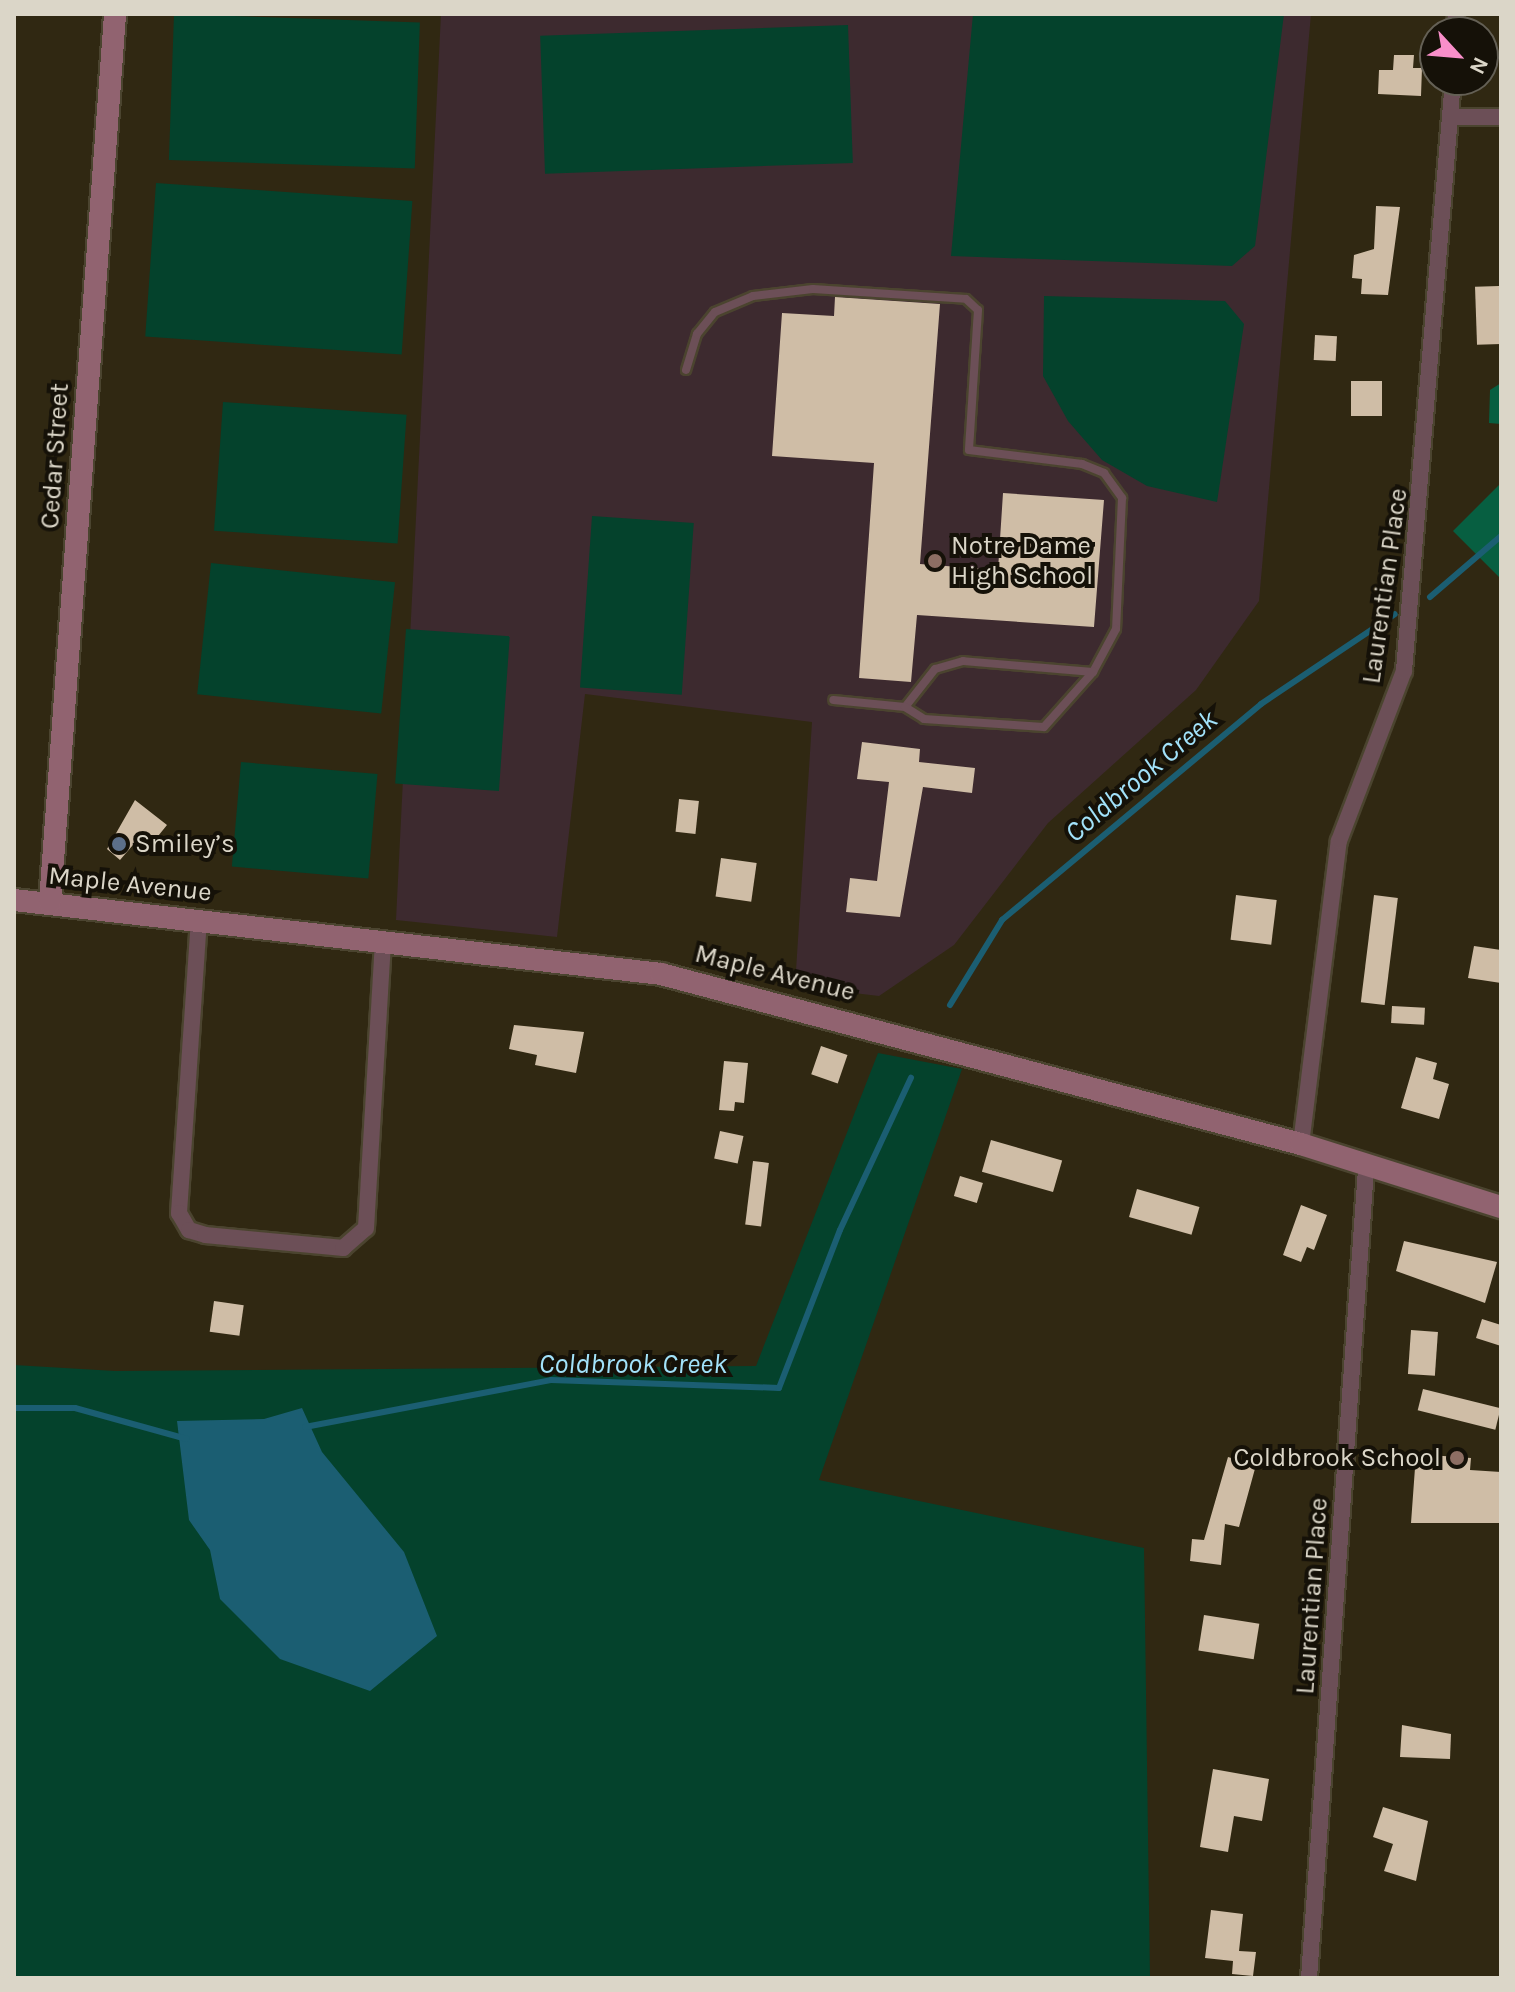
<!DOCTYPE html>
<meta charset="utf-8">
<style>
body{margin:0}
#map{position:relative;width:1515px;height:1992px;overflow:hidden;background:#302812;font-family:Karla,sans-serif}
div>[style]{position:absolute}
.education>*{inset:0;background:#3d2a2f}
.green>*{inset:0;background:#04422c;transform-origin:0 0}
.forest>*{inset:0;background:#075f41}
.water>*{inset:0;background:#1b5e72}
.stream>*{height:6px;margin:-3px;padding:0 3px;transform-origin:3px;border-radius:3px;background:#1b5e72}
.building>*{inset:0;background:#cfbda6;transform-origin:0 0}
.roads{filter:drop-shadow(2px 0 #4b442f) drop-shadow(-2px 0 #4b442f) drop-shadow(0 2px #4b442f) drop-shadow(0 -2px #4b442f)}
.service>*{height:8px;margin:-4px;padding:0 4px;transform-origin:4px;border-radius:4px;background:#6c4f57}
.minor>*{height:16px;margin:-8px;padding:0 8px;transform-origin:8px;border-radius:8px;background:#6c4f57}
.secondary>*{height:22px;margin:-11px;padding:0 11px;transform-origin:11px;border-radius:11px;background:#916370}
.dots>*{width:22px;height:22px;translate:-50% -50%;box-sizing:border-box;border:4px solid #151108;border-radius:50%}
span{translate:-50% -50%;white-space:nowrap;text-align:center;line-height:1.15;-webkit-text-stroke:8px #151108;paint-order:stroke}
.street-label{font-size:26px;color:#dbd6c8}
.poi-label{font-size:26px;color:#dbd6c8}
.left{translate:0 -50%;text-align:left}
.right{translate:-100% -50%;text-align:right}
.water-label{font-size:28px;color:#a2e2fa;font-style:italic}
.frame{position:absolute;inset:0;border:16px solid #dbd6c8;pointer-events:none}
.north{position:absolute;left:1419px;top:16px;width:80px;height:80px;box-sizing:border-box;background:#151108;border:2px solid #646055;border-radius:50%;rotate:116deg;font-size:22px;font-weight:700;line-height:32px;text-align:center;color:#dbd6c8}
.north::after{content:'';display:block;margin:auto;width:28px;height:36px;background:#f98fca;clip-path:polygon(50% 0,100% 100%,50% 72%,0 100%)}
</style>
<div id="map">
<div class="education">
<div style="clip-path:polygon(441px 14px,1311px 14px,1259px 601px,1196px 690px,1048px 823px,954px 945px,879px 996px,795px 986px,812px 722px,585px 694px,557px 937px,396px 920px)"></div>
</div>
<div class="green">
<div style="left:174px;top:14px;width:246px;height:146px;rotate:2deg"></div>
<div style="clip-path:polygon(973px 14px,1284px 14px,1255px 246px,1232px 266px,951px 256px)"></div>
<div style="left:848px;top:25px;width:138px;height:308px;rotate:88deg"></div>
<div style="left:156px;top:183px;width:257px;height:154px;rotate:4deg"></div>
<div style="clip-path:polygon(1044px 296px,1225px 301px,1244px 324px,1217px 502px,1147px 486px,1102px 460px,1068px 421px,1043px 376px)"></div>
<div style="left:223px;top:402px;width:184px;height:129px;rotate:4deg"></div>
<div style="left:592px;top:516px;width:102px;height:172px;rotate:4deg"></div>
<div style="left:211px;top:563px;width:185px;height:132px;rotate:6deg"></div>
<div style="left:406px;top:629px;width:104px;height:155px;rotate:4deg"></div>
<div style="left:241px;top:762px;width:137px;height:105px;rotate:5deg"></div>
<div style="clip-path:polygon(878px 1053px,962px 1069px,819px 1480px,1144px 1548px,1150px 1978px,14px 1978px,14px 1365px,115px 1371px,756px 1366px)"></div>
</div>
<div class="forest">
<div style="clip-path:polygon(1501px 383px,1501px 424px,1489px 423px,1490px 390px)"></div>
<div style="clip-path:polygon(1501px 483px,1501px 579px,1453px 531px)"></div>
</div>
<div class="water">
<div style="clip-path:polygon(302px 1408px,322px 1452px,404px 1552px,437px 1636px,370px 1691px,280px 1659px,220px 1599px,210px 1550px,189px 1520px,177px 1421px,264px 1419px)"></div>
</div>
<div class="stream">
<div style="left:1430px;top:597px;width:94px;rotate:-40.7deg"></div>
<div style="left:950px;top:1005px;width:100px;rotate:-58.5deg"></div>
<div style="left:1002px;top:920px;width:337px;rotate:-39.8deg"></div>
<div style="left:1261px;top:704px;width:161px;rotate:-33.9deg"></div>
<div style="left:14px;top:1408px;width:61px"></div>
<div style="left:75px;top:1408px;width:116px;rotate:15.5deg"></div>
<div style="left:305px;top:1427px;width:250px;rotate:-10.8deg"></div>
<div style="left:551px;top:1380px;width:228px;rotate:2deg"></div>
<div style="left:779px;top:1388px;width:169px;rotate:-68.9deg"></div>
<div style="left:840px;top:1230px;width:168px;rotate:-65deg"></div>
</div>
<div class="building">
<div style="clip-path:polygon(1394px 55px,1414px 55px,1413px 68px,1422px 68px,1421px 96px,1378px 94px,1379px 70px,1393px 70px)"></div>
<div style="clip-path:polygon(1376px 206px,1400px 207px,1388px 295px,1361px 294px,1362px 279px,1352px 278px,1354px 255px,1374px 249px)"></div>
<div style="left:1499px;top:286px;width:58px;height:24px;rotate:88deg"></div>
<div style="clip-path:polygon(835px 297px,940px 304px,920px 564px,998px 570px,1003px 493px,1104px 500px,1094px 627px,917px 615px,911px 682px,859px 678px,874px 463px,772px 456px,782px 313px,834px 316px)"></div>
<div style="left:1315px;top:335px;width:22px;height:25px;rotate:3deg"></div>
<div style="left:1351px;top:381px;width:31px;height:35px"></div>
<div style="clip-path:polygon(862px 742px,920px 749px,919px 762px,975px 768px,972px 793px,923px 787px,900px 917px,846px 912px,850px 878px,877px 881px,889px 782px,857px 779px)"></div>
<div style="left:679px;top:799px;width:20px;height:33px;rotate:6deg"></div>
<div style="clip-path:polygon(135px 800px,167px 825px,150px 846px,139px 838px,120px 860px,107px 849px)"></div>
<div style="left:721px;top:858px;width:36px;height:39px;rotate:8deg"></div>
<div style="left:1236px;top:895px;width:41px;height:45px;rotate:7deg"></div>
<div style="left:1374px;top:895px;width:24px;height:108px;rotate:7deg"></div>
<div style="clip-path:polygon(1474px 946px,1501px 950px,1501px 983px,1468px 978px)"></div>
<div style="left:1392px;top:1006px;width:33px;height:17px;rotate:3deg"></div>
<div style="clip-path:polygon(514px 1025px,584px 1032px,576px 1073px,535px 1065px,537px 1055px,509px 1049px)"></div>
<div style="left:821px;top:1046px;width:28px;height:30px;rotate:19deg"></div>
<div style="clip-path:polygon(1416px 1057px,1437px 1063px,1433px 1079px,1449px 1084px,1439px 1119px,1401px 1108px)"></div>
<div style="clip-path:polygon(724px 1061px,748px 1063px,744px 1103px,735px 1102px,734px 1111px,719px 1110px)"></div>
<div style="left:720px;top:1131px;width:24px;height:28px;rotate:12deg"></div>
<div style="left:991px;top:1140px;width:74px;height:33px;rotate:16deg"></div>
<div style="left:753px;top:1161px;width:16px;height:64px;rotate:7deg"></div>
<div style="left:960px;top:1176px;width:24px;height:21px;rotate:17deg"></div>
<div style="left:1137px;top:1189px;width:65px;height:29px;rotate:16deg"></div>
<div style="clip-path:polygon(1301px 1205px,1327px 1215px,1314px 1250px,1307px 1247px,1301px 1262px,1283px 1255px)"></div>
<div style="clip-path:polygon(1404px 1241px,1497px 1262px,1485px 1303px,1396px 1271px)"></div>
<div style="left:214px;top:1301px;width:30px;height:31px;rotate:8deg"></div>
<div style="clip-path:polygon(1482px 1319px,1501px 1325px,1501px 1346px,1476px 1338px)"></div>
<div style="left:1411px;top:1330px;width:27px;height:44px;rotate:4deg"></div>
<div style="left:1423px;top:1389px;width:80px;height:22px;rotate:14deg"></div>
<div style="clip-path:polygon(1416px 1454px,1471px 1458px,1470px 1470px,1501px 1472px,1501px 1523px,1411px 1523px)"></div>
<div style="clip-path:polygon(1228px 1457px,1256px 1465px,1239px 1527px,1225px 1524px,1221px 1565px,1190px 1561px,1192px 1539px,1204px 1540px)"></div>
<div style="left:1204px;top:1615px;width:56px;height:36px;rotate:9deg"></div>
<div style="clip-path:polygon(1402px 1725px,1451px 1734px,1450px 1759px,1400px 1757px)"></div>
<div style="clip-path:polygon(1213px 1769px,1269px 1779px,1262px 1821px,1234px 1816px,1228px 1852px,1200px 1847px)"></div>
<div style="clip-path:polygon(1383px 1807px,1428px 1821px,1416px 1881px,1384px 1871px,1393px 1844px,1373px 1837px)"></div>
<div style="clip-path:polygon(1211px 1910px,1243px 1914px,1239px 1951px,1256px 1952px,1253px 1976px,1232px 1974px,1233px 1961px,1205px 1958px)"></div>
</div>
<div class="roads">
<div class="service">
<div style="left:686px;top:370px;width:38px;rotate:-73deg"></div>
<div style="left:697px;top:334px;width:28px;rotate:-51deg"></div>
<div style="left:715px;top:312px;width:41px;rotate:-22.8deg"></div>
<div style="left:753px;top:296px;width:60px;rotate:-6.7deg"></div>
<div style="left:813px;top:289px;width:153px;rotate:3.7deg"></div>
<div style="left:966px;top:299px;width:16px;rotate:43deg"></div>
<div style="left:978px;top:310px;width:140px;rotate:93.7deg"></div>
<div style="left:969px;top:450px;width:114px;rotate:7.1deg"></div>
<div style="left:1082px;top:464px;width:24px;rotate:22deg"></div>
<div style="left:1104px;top:473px;width:31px;rotate:54deg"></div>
<div style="left:1122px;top:498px;width:131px;rotate:92.6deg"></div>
<div style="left:1116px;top:629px;width:49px;rotate:118.1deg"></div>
<div style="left:1093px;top:672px;width:130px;rotate:-175.2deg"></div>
<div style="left:963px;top:661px;width:29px;rotate:164deg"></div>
<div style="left:935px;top:669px;width:48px;rotate:128.3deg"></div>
<div style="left:905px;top:707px;width:72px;rotate:-174.4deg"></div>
<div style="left:905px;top:707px;width:22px;rotate:32deg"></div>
<div style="left:924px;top:719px;width:120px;rotate:3.8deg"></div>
<div style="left:1044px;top:727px;width:74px;rotate:-48.3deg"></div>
</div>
<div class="minor">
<div style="left:1455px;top:32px;width:18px;rotate:-87deg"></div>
<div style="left:1451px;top:117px;width:50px"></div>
<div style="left:199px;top:919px;width:295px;rotate:93.9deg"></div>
<div style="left:179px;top:1213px;width:20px;rotate:60deg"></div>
<div style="left:189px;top:1230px;width:17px;rotate:17deg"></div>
<div style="left:205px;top:1235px;width:139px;rotate:5.4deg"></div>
<div style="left:343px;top:1248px;width:30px;rotate:-41deg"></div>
<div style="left:366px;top:1228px;width:289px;rotate:-86.6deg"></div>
<div style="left:1301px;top:1144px;width:305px;rotate:-82.9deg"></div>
<div style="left:1339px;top:841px;width:182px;rotate:-69.1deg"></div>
<div style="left:1404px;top:671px;width:593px;rotate:-85.26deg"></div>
<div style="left:1309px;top:1978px;width:811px;rotate:-85.97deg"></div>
</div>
<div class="secondary">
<div style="left:14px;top:900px;width:651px;rotate:6.52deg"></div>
<div style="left:661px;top:974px;width:662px;rotate:14.88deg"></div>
<div style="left:1301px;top:1144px;width:210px;rotate:17.5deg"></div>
<div style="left:50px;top:902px;width:890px;rotate:-85.81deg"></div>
</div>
</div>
<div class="dots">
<div style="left:935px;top:561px;background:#8d6e63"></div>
<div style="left:119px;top:844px;background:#5c6f8a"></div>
<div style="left:1457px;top:1458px;background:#8d6e63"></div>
</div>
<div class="street-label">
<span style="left:55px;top:456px;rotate:-86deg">Cedar Street</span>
<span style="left:1385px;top:586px;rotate:-82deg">Laurentian Place</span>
<span style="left:130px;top:884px;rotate:6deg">Maple Avenue</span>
<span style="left:775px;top:973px;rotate:14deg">Maple Avenue</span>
<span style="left:1312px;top:1596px;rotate:-86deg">Laurentian Place</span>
</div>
<div class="poi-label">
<span class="left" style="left:951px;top:561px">Notre Dame<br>High School</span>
<span class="left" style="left:135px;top:844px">Smiley’s</span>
<span class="right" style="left:1441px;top:1458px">Coldbrook School</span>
</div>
<div class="water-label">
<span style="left:1141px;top:776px;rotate:-40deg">Coldbrook Creek</span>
<span style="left:633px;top:1364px">Coldbrook Creek</span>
</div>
<div class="frame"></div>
<div class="north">N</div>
</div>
